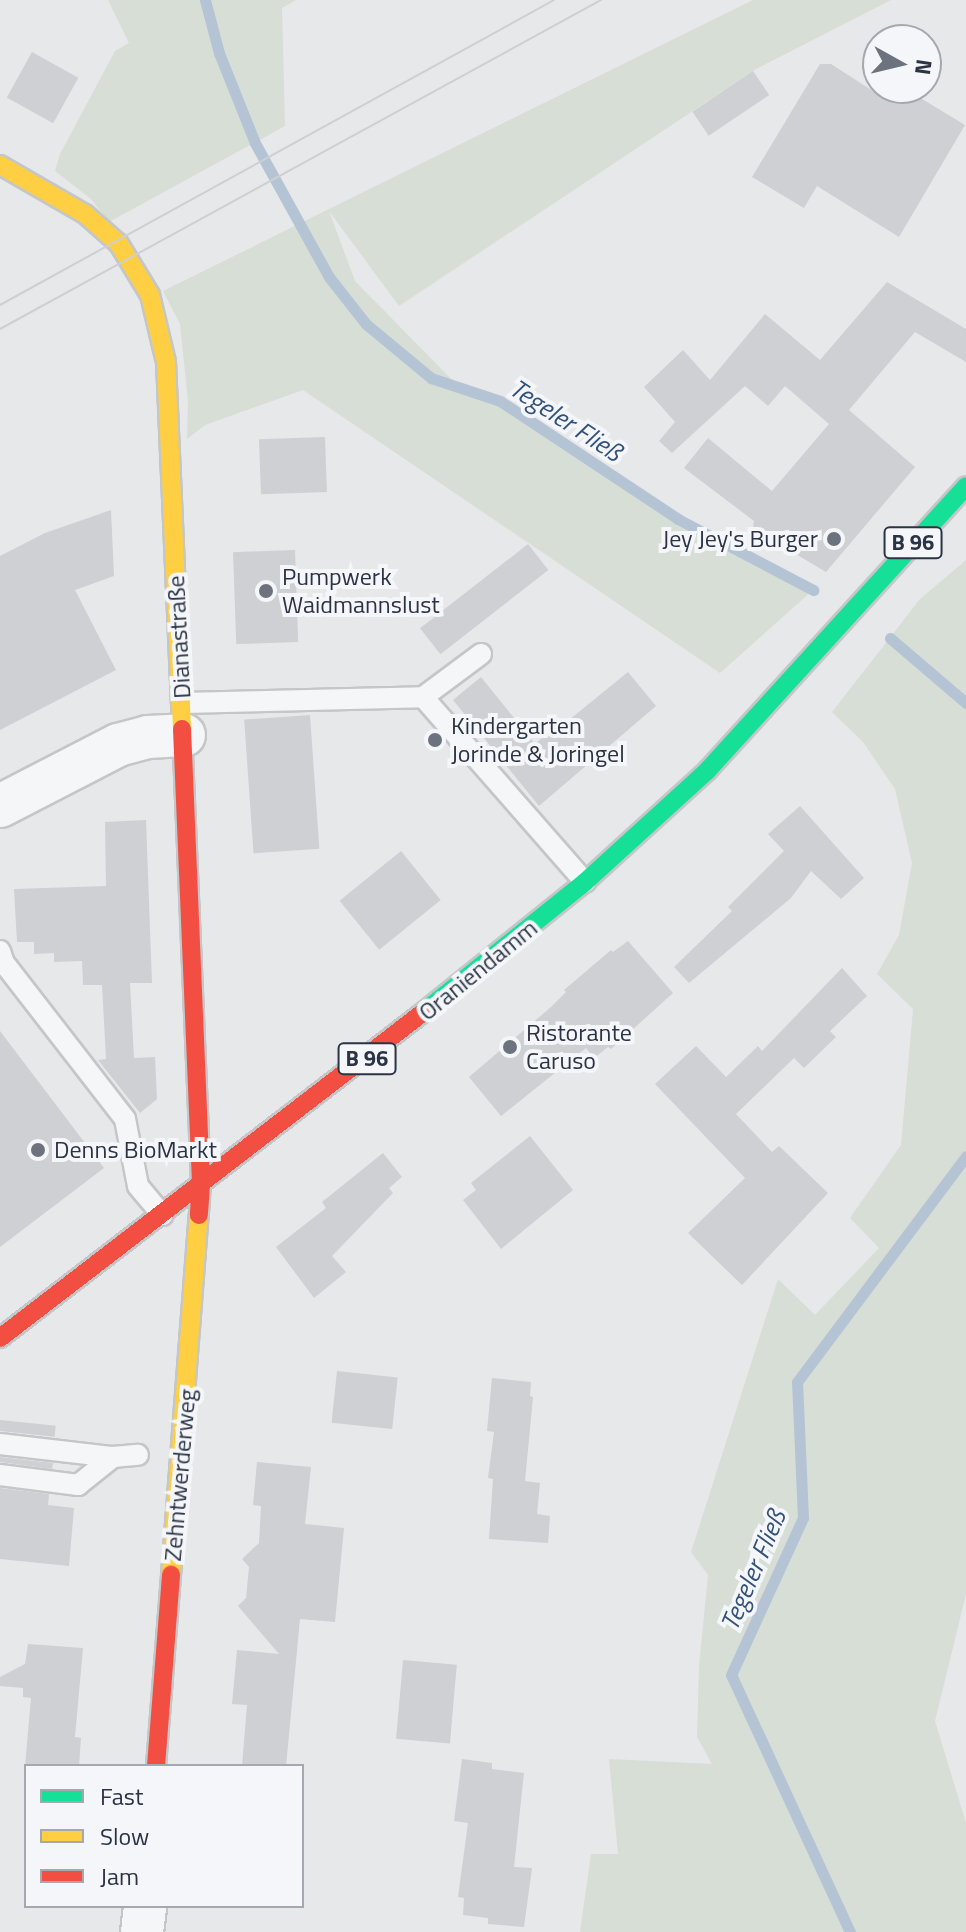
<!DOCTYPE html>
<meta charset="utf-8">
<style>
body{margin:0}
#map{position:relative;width:966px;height:1932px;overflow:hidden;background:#e6e8ea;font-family:"Titillium Web",sans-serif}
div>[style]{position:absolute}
.green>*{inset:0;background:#d6ded6}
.stream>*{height:11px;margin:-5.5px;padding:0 5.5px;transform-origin:5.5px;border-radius:5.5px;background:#b4c4d5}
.building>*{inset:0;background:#ced0d3;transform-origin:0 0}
.roads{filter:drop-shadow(2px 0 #c4c6c8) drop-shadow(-2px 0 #c4c6c8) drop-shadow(0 2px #c4c6c8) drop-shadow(0 -2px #c4c6c8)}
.lane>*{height:20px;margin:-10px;padding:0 10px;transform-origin:10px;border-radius:10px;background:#f5f6f7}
.street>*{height:42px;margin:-21px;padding:0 21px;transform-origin:21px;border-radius:21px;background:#f5f6f7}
.fast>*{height:18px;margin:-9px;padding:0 9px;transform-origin:9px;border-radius:9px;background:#16e098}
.slow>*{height:18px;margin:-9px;padding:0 9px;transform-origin:9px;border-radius:9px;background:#ffcf43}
.jam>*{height:18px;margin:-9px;padding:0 9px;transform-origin:9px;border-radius:9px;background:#f24e42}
.tram>*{height:2px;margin:-1px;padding:0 1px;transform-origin:1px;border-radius:1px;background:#cecfd2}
.dots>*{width:22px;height:22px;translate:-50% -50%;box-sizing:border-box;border:4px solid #f4f6f9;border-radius:50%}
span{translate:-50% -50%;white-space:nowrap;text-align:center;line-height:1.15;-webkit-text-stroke:8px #f4f6f9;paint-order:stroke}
.shield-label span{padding:2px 6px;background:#f4f6f9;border:2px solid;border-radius:6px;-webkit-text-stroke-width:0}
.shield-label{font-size:22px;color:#2b3445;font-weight:700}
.poi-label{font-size:24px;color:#2b3445}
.right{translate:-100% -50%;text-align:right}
.left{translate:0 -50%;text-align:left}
.street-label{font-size:24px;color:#2b3445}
.water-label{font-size:26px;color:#34527a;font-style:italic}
.legend{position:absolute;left:24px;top:1764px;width:280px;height:144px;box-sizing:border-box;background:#f4f6f9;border:2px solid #a4a8b1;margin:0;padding:10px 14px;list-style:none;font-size:24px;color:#2b3445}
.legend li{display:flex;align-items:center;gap:16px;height:40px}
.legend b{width:40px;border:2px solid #a4a8b1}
.north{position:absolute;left:862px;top:24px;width:80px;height:80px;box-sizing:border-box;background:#f4f6f9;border:2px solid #a4a8b1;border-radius:50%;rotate:98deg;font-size:22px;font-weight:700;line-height:32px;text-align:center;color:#2b3445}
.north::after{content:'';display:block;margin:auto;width:28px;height:36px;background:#6c737f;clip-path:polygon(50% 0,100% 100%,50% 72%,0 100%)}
</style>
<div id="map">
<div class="green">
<div style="clip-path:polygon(108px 0,296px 0,282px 8px,285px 126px,109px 222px,91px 199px,55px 171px,60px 154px,115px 51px,129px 43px)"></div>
<div style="clip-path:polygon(753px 0,891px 0,756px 69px,399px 306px,329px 211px,355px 281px,457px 385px,500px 401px,678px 519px,813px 590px,720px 673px,303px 390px,205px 425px,187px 439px,188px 401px,180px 324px,163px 291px)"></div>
<div style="clip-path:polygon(966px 560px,966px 1594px,935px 1721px,966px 1823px,966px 1932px,580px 1932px,591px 1854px,618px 1854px,609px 1759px,712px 1764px,697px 1737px,699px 1666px,708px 1575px,691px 1552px,778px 1279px,815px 1315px,879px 1248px,850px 1218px,901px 1145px,913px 1009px,877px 974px,899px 935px,912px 863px,895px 789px,863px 742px,832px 712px,920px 599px)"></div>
</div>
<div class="stream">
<div style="left:205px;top:0;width:55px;rotate:75.2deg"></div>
<div style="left:219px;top:53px;width:97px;rotate:68.2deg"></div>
<div style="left:255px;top:143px;width:153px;rotate:61.1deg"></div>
<div style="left:329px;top:277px;width:60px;rotate:51.8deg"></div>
<div style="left:366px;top:324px;width:85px;rotate:39.7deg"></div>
<div style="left:431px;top:378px;width:73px;rotate:18.4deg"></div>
<div style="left:500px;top:401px;width:214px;rotate:33.5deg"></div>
<div style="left:678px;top:519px;width:153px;rotate:27.7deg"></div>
<div style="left:890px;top:638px;width:100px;rotate:40.5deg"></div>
<div style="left:850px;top:1932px;width:283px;rotate:-114.8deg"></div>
<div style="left:731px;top:1675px;width:173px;rotate:-65.4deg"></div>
<div style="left:803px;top:1518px;width:136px;rotate:-92.5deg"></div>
<div style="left:797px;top:1382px;width:282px;rotate:-53.2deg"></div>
</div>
<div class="building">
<div style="left:32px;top:52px;width:53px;height:52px;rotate:29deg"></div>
<div style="clip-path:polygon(820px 64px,831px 64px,873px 91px,875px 88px,904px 88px,965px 125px,899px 237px,817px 186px,804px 208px,752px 177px)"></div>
<div style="left:753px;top:71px;width:29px;height:73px;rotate:56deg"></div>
<div style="clip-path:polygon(887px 282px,966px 329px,966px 362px,915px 332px,849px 410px,915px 467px,826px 572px,764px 535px,753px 526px,754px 521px,684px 468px,708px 438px,772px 491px,829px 424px,785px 386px,768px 406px,745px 386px,672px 453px,659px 441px,675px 422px,644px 387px,683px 350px,710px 380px,765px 314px,820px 360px)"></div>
<div style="left:325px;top:437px;width:55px;height:66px;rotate:88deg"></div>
<div style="clip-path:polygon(111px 510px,114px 576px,75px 590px,116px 670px,0 730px,0 556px,45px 533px)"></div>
<div style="left:528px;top:544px;width:33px;height:137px;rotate:52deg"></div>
<div style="left:295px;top:550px;width:92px;height:62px;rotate:88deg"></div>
<div style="clip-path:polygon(628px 672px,656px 706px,539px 806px,453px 700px,481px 677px,535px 744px,545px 735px,548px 737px)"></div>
<div style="left:310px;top:715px;width:134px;height:66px;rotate:86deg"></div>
<div style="clip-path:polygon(800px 806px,864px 878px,841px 899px,811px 871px,791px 898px,689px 983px,674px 967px,732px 911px,728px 907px,784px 851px,768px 834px)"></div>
<div style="clip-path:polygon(146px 820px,152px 983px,130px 983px,134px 1058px,155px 1057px,157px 1099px,140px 1113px,98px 1060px,106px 1059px,102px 985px,83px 985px,82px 961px,54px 962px,54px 953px,34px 954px,34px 942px,17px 942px,14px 889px,106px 886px,105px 822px)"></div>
<div style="left:401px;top:851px;width:63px;height:79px;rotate:51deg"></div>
<div style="clip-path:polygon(628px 941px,673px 993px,611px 1049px,608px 1047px,594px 1058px,586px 1048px,501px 1116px,469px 1077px,551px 1007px,566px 992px,564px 990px,611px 950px,613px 952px)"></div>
<div style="clip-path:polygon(842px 968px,867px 996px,830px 1031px,836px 1037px,804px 1068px,794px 1058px,736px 1114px,772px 1152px,779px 1146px,828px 1193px,742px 1285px,688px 1233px,745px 1178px,655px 1084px,696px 1046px,726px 1077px,758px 1046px,762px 1051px)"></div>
<div style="clip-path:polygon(0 1031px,104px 1168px,0 1247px)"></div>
<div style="clip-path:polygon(530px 1136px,573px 1190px,501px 1249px,463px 1200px,476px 1190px,471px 1183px)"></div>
<div style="clip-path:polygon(383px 1153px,402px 1177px,389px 1188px,393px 1193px,332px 1256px,346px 1272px,314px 1298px,276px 1247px,326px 1208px,322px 1202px)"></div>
<div style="left:337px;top:1371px;width:61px;height:52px;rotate:6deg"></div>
<div style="clip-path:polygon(492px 1378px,531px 1382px,530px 1396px,533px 1397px,525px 1481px,540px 1483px,537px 1514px,550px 1516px,548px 1543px,489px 1539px,493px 1479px,488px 1478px,494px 1432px,487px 1431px)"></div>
<div style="left:0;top:1420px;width:56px;height:11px;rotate:6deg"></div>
<div style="clip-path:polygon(0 1457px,53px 1463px,52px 1469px,0 1462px)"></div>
<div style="clip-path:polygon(257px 1462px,311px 1467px,305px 1524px,344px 1528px,335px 1622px,300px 1619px,286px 1766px,242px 1766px,247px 1705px,232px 1704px,237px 1650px,279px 1654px,238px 1606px,246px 1598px,249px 1567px,242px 1559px,259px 1543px,261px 1506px,253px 1505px)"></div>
<div style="clip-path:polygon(0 1488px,49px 1494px,48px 1505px,74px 1508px,69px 1566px,0 1559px)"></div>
<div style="clip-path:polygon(28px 1644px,83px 1648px,75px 1737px,81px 1738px,79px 1766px,25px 1766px,31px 1698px,23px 1697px,23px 1688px,0 1686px,0 1677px,25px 1664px)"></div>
<div style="left:403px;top:1660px;width:54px;height:79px;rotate:5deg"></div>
<div style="clip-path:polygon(462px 1759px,492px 1763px,492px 1769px,524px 1773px,514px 1867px,532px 1868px,524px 1927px,488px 1924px,488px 1918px,463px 1915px,464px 1898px,458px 1897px,468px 1823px,454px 1821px)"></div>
</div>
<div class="roads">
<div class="lane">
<div style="left:481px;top:654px;width:72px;rotate:143.4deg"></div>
<div style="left:423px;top:697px;width:246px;rotate:48.8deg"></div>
<div style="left:183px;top:703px;width:240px;rotate:-1.4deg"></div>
<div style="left:0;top:951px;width:13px;rotate:72deg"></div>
<div style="left:4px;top:963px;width:197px;rotate:52.2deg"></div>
<div style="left:125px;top:1119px;width:68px;rotate:79deg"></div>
<div style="left:138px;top:1186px;width:38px;rotate:50deg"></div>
<div style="left:0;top:1444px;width:114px;rotate:6.6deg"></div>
<div style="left:0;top:1475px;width:79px;rotate:7.3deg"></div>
<div style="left:78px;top:1485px;width:45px;rotate:-38.7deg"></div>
<div style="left:113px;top:1457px;width:25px;rotate:-5deg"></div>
</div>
<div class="street">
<div style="left:0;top:806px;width:133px;rotate:-27.3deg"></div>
<div style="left:118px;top:745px;width:31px;rotate:-15deg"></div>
<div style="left:148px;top:737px;width:36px;rotate:-3deg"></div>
<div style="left:142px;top:1932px;width:26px;rotate:-83deg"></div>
</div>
<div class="fast">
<div style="left:421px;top:1014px;width:211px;rotate:-38.8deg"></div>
<div style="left:585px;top:882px;width:165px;rotate:-42.3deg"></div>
<div style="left:707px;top:771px;width:385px;rotate:-47.7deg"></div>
</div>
<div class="slow">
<div style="left:0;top:165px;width:98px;rotate:30deg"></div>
<div style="left:85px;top:214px;width:45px;rotate:41.4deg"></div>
<div style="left:119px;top:244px;width:60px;rotate:58.7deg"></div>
<div style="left:150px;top:295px;width:69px;rotate:76.6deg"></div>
<div style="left:166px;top:362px;width:367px;rotate:87.5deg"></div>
<div style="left:171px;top:1575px;width:361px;rotate:-85.6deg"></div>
</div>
<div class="jam">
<div style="left:182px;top:729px;width:455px;rotate:87.6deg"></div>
<div style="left:201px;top:1184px;width:31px;rotate:94deg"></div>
<div style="left:0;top:1338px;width:531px;rotate:-37.58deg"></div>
<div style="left:156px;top:1766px;width:192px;rotate:-85.5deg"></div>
</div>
</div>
<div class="tram">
<div style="left:0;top:305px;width:632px;rotate:-28.83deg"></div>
<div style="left:0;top:329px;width:685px;rotate:-28.7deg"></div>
</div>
<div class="dots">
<div style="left:834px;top:539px;background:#6c737f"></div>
<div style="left:266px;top:591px;background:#6c737f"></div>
<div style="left:435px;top:740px;background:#6c737f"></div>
<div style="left:510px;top:1047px;background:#6c737f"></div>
<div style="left:38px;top:1150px;background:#6c737f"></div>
</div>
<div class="shield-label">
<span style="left:913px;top:543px">B 96</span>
<span style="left:367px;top:1059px">B 96</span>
</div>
<div class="poi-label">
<span class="right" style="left:818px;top:539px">Jey Jey's Burger</span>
<span class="left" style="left:282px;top:591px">Pumpwerk<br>Waidmannslust</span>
<span class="left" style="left:451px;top:740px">Kindergarten<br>Jorinde &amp; Joringel</span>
<span class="left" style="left:526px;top:1047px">Ristorante<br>Caruso</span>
<span class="left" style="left:54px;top:1150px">Denns BioMarkt</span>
</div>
<div class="street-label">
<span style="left:179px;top:637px;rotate:-93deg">Dianastraße</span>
<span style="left:478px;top:970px;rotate:-39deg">Oraniendamm</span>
<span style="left:180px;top:1475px;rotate:-85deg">Zehntwerderweg</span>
</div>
<div class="water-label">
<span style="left:566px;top:420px;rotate:33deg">Tegeler Fließ</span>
<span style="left:753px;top:1570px;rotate:-67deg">Tegeler Fließ</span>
</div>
<ul class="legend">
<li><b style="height:10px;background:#16e098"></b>Fast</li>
<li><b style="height:10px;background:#ffcf43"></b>Slow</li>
<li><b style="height:10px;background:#f24e42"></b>Jam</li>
</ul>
<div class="north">N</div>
</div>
